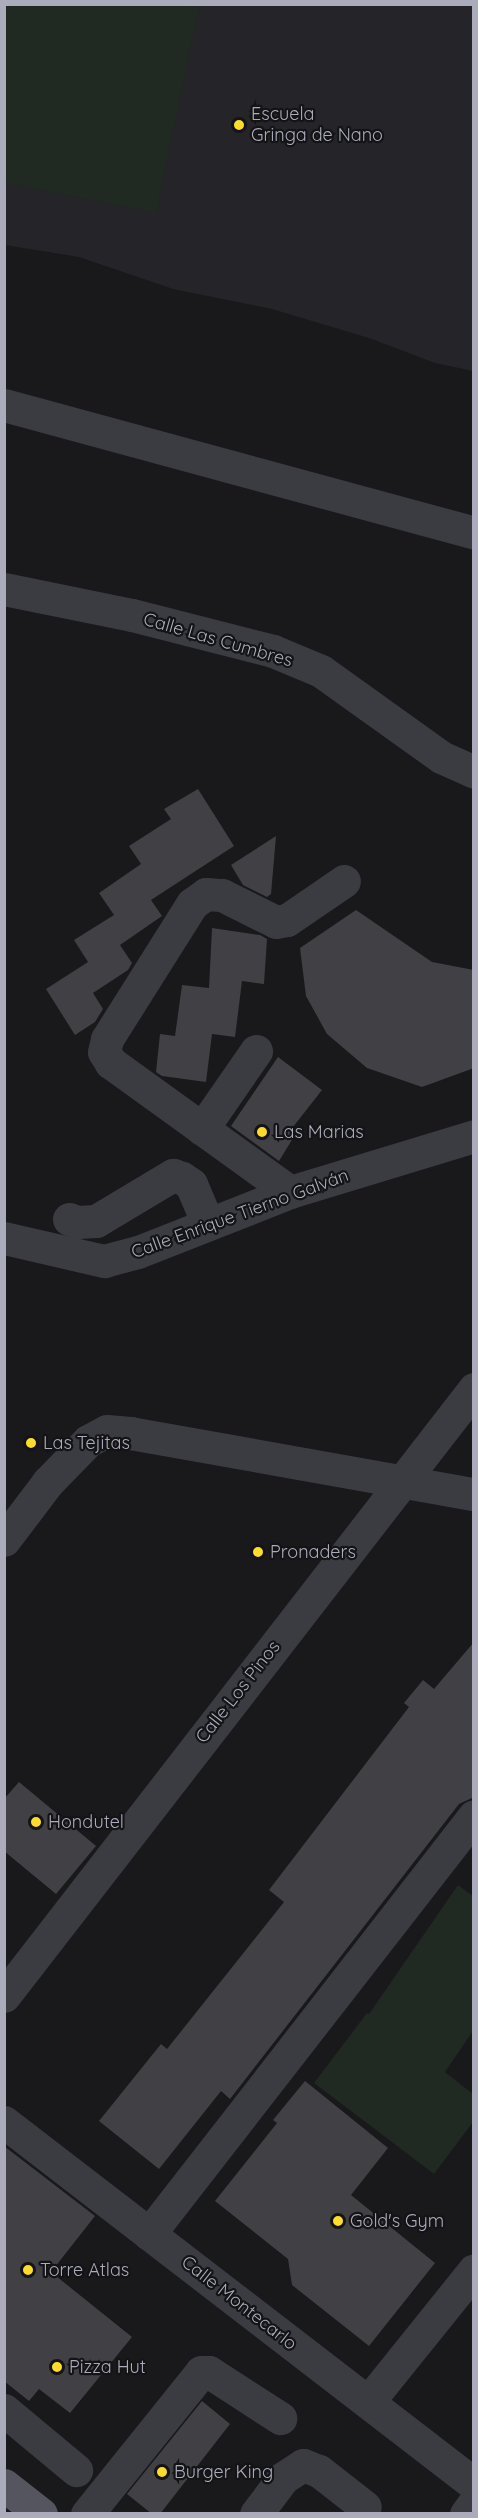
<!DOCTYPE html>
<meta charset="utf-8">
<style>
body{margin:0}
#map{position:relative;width:478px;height:2518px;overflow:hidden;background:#19181b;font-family:Quicksand,sans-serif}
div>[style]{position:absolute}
.built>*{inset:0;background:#252428}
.green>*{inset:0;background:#202922}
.building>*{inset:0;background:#404045}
.minor>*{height:33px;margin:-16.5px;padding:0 16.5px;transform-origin:16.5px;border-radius:16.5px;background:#3b3b42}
.major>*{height:33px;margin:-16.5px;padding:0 16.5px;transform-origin:16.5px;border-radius:16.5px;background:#55555f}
.dots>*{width:16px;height:16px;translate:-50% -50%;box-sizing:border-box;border:3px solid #141316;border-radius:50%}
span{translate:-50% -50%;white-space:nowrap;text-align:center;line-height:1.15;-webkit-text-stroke:4.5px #141316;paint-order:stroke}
.poi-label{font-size:18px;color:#aaacbb}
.left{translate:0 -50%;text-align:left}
.street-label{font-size:18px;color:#aaacbb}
.frame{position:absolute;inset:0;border:6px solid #aaacbb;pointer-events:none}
</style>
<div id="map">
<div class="built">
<div style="clip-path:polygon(4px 5px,473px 5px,473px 371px,435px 363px,369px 338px,272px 309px,173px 289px,79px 257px,5px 245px)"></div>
</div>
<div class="green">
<div style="clip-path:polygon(178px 5px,199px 8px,156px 213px,5px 183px,5px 5px)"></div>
<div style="clip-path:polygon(458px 1885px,473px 1896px,473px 2031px,445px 2072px,473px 2094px,473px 2122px,434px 2174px,314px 2083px,367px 2013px,369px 2014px)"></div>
</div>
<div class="building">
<div style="clip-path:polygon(198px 789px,234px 846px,151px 900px,162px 916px,120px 945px,132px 963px,128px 970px,93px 993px,103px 1009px,95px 1022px,75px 1035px,46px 989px,88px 962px,74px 940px,114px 915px,99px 893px,141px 864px,129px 846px,171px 819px,164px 809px)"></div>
<div style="clip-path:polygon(276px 836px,271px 894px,267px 897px,243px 885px,231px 865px)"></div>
<div style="clip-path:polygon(356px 910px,432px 962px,474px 970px,474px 1068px,422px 1087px,367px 1068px,327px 1034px,306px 996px,300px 948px)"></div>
<div style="clip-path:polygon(212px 928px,260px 935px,267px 939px,264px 984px,242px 981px,235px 1037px,212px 1034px,206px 1082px,162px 1076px,156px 1072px,160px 1034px,175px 1036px,182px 985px,209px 988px)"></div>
<div style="clip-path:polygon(278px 1057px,322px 1090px,293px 1127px,298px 1130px,279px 1161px,231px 1126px)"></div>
<div style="clip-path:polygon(474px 1642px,474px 1797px,459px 1804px,230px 2099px,221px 2091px,159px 2169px,99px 2121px,161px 2044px,167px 2049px,284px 1902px,269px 1890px,409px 1707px,404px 1703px,423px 1680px,434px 1689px)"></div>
<div style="clip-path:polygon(19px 1782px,96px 1846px,56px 1894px,4px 1851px,4px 1799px)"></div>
<div style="clip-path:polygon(305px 2081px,388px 2148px,351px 2195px,435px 2263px,369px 2346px,292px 2285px,288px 2259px,215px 2201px,277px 2123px,273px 2120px)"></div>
<div style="clip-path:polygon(4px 2146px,95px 2216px,51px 2272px,132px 2337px,70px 2413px,39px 2389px,29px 2401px,4px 2381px)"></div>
<div style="clip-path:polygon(202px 2401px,230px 2424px,160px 2514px,152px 2514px,127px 2494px)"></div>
</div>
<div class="minor">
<div style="left:4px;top:405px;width:487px;rotate:15.2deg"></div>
<div style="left:4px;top:589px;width:131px;rotate:11.5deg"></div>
<div style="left:132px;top:615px;width:146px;rotate:14.3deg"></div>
<div style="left:273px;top:651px;width:52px;rotate:22.6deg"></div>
<div style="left:321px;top:671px;width:148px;rotate:35.6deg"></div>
<div style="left:441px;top:757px;width:36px;rotate:24deg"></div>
<div style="left:202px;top:1129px;width:95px;rotate:-55.3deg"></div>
<div style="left:290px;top:1192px;width:221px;rotate:-144.2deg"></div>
<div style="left:111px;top:1063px;width:13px;rotate:-122deg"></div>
<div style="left:104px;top:1052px;width:13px;rotate:-77deg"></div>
<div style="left:107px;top:1039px;width:160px;rotate:-57.8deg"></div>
<div style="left:192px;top:904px;width:17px;rotate:-36deg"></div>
<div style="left:206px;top:894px;width:16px;rotate:4deg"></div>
<div style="left:222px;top:895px;width:60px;rotate:26.6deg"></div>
<div style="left:276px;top:922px;width:11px;rotate:-10deg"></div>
<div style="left:287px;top:920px;width:69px;rotate:-34.4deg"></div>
<div style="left:69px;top:1219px;width:9px;rotate:21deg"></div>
<div style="left:77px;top:1222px;width:19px;rotate:-3deg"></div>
<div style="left:96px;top:1221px;width:90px;rotate:-30.9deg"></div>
<div style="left:173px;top:1175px;width:9px;rotate:18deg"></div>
<div style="left:182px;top:1178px;width:11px;rotate:34deg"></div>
<div style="left:191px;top:1184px;width:43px;rotate:67deg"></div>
<div style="left:4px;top:1238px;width:103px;rotate:13deg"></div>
<div style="left:104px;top:1261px;width:35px;rotate:-15deg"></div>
<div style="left:138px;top:1252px;width:163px;rotate:-21.5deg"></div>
<div style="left:290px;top:1192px;width:192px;rotate:-16.9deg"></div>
<div style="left:4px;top:1540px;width:73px;rotate:-52.8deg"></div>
<div style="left:48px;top:1482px;width:57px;rotate:-45.7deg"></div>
<div style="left:88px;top:1441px;width:21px;rotate:-28deg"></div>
<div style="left:107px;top:1431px;width:23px;rotate:5deg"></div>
<div style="left:130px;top:1433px;width:349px;rotate:10.1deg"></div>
<div style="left:4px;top:1996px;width:768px;rotate:-52.25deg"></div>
<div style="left:4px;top:2122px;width:593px;rotate:37.6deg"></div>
<div style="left:149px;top:2234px;width:529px;rotate:-52.13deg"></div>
<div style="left:368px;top:2402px;width:169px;rotate:-51.2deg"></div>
<div style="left:4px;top:2410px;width:94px;rotate:39.8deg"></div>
<div style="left:87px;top:2514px;width:182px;rotate:-51.2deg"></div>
<div style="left:201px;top:2372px;width:8px"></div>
<div style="left:209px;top:2372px;width:85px;rotate:32.9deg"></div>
<div style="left:256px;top:2514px;width:45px;rotate:-53.1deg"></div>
<div style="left:283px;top:2478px;width:24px;rotate:-33deg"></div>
<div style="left:303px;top:2465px;width:17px;rotate:21deg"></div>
<div style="left:319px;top:2471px;width:58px;rotate:38deg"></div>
<div style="left:466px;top:2514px;width:14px;rotate:-54deg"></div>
</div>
<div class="major">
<div style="left:4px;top:2485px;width:47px;rotate:38.1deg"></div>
</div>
<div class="dots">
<div style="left:239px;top:125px;background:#ffdb2c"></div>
<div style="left:262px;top:1132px;background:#ffdb2c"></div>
<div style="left:31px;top:1443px;background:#ffdb2c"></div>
<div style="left:258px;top:1552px;background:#ffdb2c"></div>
<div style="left:36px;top:1822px;background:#ffdb2c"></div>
<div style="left:338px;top:2221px;background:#ffdb2c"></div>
<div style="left:28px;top:2270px;background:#ffdb2c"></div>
<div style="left:57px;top:2367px;background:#ffdb2c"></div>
<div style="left:162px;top:2472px;background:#ffdb2c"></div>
</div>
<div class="poi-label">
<span class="left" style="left:251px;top:125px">Escuela<br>Gringa de Nano</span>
<span class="left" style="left:274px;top:1132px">Las Marias</span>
<span class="left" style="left:43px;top:1443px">Las Tejitas</span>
<span class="left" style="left:270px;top:1552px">Pronaders</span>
<span class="left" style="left:48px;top:1822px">Hondutel</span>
<span class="left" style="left:350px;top:2221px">Gold's Gym</span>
<span class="left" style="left:40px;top:2270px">Torre Atlas</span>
<span class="left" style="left:69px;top:2367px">Pizza Hut</span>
<span class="left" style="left:174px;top:2472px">Burger King</span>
</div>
<div class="street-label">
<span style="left:218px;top:640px;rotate:16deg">Calle Las Cumbres</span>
<span style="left:240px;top:1214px;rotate:-20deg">Calle Enrique Tierno Galván</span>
<span style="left:238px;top:1692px;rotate:-52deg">Calle Los Pinos</span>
<span style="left:239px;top:2303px;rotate:38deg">Calle Montecarlo</span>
</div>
<div class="frame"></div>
</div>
